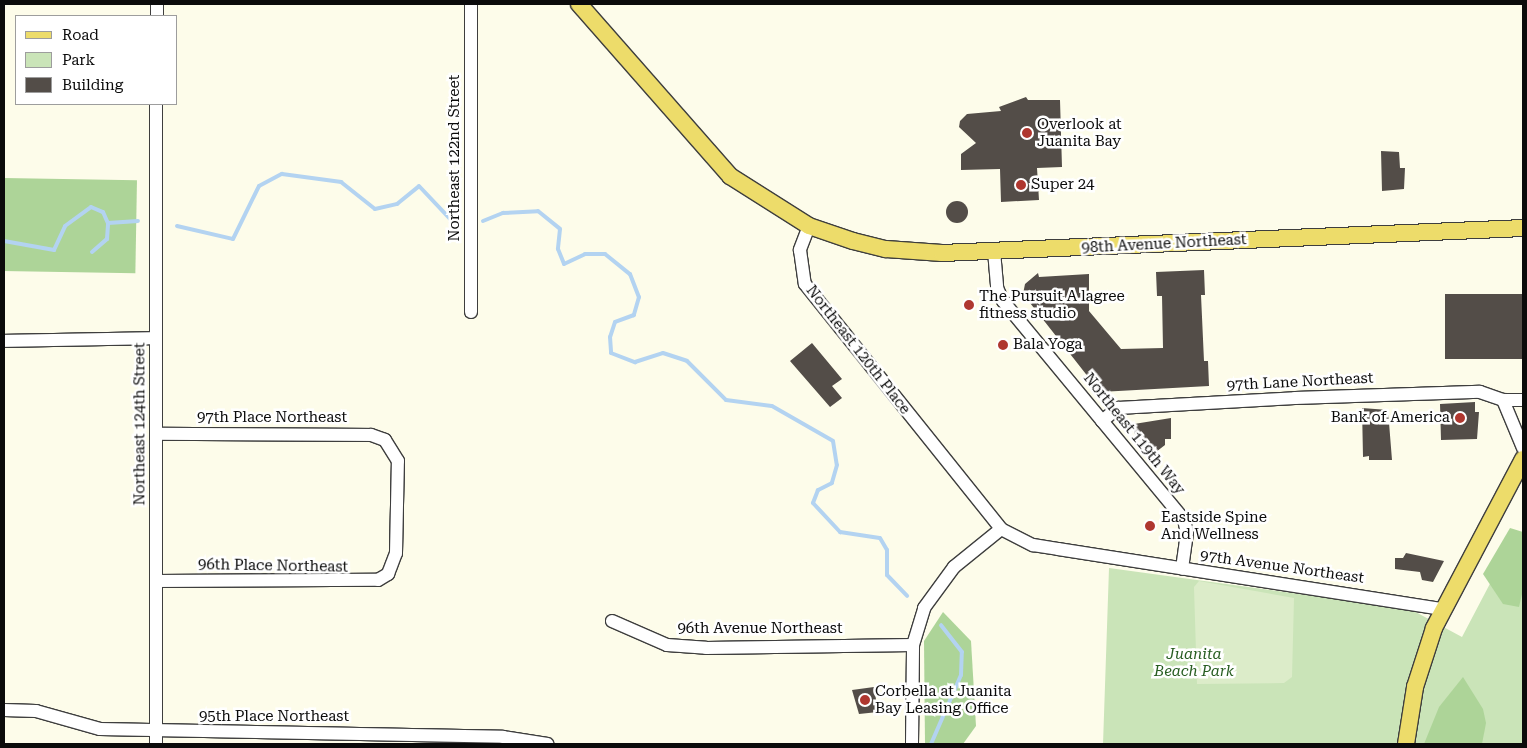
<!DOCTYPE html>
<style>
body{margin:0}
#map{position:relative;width:1527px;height:748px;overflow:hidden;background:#fdfcea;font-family:"Roboto Serif",serif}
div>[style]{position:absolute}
.green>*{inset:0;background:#cae4b8}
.forest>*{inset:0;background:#add498;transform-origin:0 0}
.pitch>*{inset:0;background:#dcecc9}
.stream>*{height:4px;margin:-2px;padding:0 2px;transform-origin:2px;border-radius:2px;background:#b3d3f1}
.building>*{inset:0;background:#534d48;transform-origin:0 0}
.round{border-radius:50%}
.roads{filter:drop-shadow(1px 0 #3e3e3e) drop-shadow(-1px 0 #3e3e3e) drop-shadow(0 1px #3e3e3e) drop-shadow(0 -1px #3e3e3e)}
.minor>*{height:12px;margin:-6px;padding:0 6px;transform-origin:6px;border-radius:6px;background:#fff}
.major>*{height:16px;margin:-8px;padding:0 8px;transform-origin:8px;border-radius:8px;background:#eddc6a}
.dots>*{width:14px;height:14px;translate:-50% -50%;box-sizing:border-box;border:2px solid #fff;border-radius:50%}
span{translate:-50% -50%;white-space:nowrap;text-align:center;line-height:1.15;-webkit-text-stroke:5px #fff;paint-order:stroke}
.poi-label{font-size:15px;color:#0b0b0b}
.left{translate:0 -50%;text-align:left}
.right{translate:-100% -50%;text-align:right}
.street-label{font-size:15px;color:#0b0b0b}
.park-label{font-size:15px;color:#275d21;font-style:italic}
.frame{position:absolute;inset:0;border:5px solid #0b0b0b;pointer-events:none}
.legend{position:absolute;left:15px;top:15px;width:162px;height:90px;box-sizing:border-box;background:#fff;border:1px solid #9d9d9d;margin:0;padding:6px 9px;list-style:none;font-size:15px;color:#0b0b0b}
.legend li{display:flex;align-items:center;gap:10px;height:25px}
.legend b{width:25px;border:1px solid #9d9d9d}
</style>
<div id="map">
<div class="green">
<div style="clip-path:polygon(1515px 536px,1523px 541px,1523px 744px,1103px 744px,1109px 568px,1410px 609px,1462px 637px)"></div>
</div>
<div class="forest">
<div style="left:4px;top:178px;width:133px;height:93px;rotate:1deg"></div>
<div style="clip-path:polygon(1510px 528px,1523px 532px,1523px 590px,1519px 607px,1503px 604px,1483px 574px)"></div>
<div style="clip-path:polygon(943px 612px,971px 641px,976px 726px,963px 744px,925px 744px,924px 641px)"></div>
<div style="clip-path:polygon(1463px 677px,1483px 709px,1486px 723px,1482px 744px,1424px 744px,1439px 707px)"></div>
</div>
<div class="pitch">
<div style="clip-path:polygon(1199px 581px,1294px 598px,1292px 677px,1284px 683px,1197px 684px,1194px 587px)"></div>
</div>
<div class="stream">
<div style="left:483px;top:221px;width:22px;rotate:-22deg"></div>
<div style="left:503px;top:213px;width:35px;rotate:-3deg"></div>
<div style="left:538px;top:211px;width:28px;rotate:39deg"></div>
<div style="left:560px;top:229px;width:20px;rotate:96deg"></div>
<div style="left:558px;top:249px;width:16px;rotate:68deg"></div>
<div style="left:564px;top:264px;width:23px;rotate:-25deg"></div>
<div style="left:585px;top:254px;width:20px"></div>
<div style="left:605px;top:254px;width:32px;rotate:39deg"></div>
<div style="left:630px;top:274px;width:25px;rotate:69deg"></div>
<div style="left:639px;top:297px;width:19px;rotate:106deg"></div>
<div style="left:634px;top:315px;width:20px;rotate:160deg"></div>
<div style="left:615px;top:322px;width:16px;rotate:108deg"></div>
<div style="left:610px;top:337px;width:16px;rotate:86deg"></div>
<div style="left:611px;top:353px;width:26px;rotate:21deg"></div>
<div style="left:635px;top:362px;width:29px;rotate:-18deg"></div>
<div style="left:663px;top:353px;width:25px;rotate:18deg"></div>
<div style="left:687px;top:361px;width:55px;rotate:45deg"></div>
<div style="left:726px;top:400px;width:46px;rotate:7.4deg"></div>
<div style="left:772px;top:406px;width:70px;rotate:29.8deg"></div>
<div style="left:833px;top:441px;width:24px;rotate:81deg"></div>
<div style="left:837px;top:465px;width:19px;rotate:106deg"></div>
<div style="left:832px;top:483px;width:16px;rotate:153deg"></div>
<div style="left:818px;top:490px;width:14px;rotate:111deg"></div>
<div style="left:813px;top:503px;width:40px;rotate:47deg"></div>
<div style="left:840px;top:532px;width:40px;rotate:8.5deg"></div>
<div style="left:880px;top:538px;width:14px;rotate:60deg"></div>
<div style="left:887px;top:550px;width:25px;rotate:90deg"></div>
<div style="left:887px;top:575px;width:29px;rotate:46deg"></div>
<div style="left:177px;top:226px;width:57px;rotate:13.1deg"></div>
<div style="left:233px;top:239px;width:59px;rotate:-63.9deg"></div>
<div style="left:259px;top:186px;width:26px;rotate:-28deg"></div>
<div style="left:282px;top:174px;width:60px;rotate:7.7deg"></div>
<div style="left:341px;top:182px;width:43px;rotate:38.5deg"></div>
<div style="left:375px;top:209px;width:23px;rotate:-13deg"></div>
<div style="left:397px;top:204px;width:28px;rotate:-39deg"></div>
<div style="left:419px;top:186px;width:47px;rotate:46.7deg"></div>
<div style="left:4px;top:241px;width:51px;rotate:10.2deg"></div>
<div style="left:54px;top:250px;width:26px;rotate:-65deg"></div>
<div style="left:65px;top:226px;width:32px;rotate:-36deg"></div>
<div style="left:91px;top:207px;width:13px;rotate:23deg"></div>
<div style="left:103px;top:212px;width:12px;rotate:66deg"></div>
<div style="left:108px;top:223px;width:30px;rotate:-4deg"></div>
<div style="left:92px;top:252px;width:20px;rotate:-41deg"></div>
<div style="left:107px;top:239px;width:16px;rotate:-86deg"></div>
<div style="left:931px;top:744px;width:75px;rotate:-66.5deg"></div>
<div style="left:961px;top:675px;width:23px;rotate:-88deg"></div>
<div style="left:962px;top:652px;width:34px;rotate:-128deg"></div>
</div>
<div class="building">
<div style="clip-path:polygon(1026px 97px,1028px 100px,1060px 100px,1062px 167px,1037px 168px,1039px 200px,1001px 202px,1000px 169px,961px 170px,961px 154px,976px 143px,959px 127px,960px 121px,967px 114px,1001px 111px,999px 107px)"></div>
<div style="clip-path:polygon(1381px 151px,1399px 152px,1400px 168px,1405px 168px,1404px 189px,1382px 191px)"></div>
<div class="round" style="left:946px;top:201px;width:22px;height:22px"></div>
<div style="clip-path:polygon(1204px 270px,1205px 295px,1201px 295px,1204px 361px,1208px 361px,1209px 386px,1100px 392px,1023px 294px,1025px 284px,1038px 273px,1039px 277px,1089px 274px,1089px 311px,1121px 349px,1163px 348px,1162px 296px,1157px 296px,1156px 272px)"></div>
<div style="left:1523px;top:294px;width:65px;height:78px;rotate:90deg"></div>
<div style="clip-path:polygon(812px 343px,842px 379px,832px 386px,842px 398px,830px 407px,790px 361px)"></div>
<div style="clip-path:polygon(1475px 402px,1475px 412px,1479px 412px,1477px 439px,1441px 440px,1440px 404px)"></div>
<div style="clip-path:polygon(1362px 408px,1388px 410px,1392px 460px,1369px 460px,1369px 456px,1363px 457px)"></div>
<div style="clip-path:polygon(1171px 418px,1171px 439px,1165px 439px,1165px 445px,1152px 455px,1134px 433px,1134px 424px)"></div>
<div style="clip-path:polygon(1406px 553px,1444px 561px,1433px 582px,1422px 580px,1420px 572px,1395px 569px,1395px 558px,1403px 558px)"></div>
<div style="clip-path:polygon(874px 687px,878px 712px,859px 714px,852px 690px)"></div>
</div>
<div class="roads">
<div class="minor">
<div style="left:471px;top:4px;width:308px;rotate:90deg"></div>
<div style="left:157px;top:16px;width:12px;rotate:-90deg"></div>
<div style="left:809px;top:226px;width:26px;rotate:111deg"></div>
<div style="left:800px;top:250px;width:34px;rotate:82deg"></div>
<div style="left:805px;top:284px;width:314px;rotate:51.3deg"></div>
<div style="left:1001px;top:529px;width:36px;rotate:27deg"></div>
<div style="left:1033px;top:545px;width:25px;rotate:9deg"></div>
<div style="left:1058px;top:549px;width:389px;rotate:8.9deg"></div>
<div style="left:994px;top:251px;width:37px;rotate:85deg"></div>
<div style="left:997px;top:288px;width:14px;rotate:65deg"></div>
<div style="left:1003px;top:301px;width:284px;rotate:50.4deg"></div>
<div style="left:1184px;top:520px;width:13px;rotate:77deg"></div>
<div style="left:1187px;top:533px;width:36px;rotate:98deg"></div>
<div style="left:4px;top:341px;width:152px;rotate:-1.1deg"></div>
<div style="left:1503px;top:400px;width:52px;rotate:67.4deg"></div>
<div style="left:1102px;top:421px;width:21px;rotate:-39deg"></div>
<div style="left:1118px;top:408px;width:177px;rotate:-3.2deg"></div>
<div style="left:1295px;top:398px;width:185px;rotate:-1.9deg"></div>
<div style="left:1480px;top:392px;width:24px;rotate:19deg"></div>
<div style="left:1503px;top:400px;width:20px"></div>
<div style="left:156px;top:581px;width:222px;rotate:-0.3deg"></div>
<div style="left:378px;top:580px;width:12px;rotate:-31deg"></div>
<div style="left:388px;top:574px;width:22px;rotate:-69deg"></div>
<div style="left:396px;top:553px;width:92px;rotate:-88.8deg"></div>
<div style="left:398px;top:461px;width:25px;rotate:-122deg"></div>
<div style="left:385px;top:440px;width:15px;rotate:-160deg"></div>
<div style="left:371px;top:435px;width:215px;rotate:-179.7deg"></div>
<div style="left:612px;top:621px;width:60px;rotate:23.6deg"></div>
<div style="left:667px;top:645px;width:39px;rotate:4deg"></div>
<div style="left:706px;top:648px;width:207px;rotate:-0.8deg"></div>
<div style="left:4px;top:710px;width:32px;rotate:2deg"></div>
<div style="left:36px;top:711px;width:66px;rotate:15.7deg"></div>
<div style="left:100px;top:729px;width:403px;rotate:1.1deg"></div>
<div style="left:503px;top:737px;width:45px;rotate:9deg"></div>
<div style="left:156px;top:744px;width:640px;rotate:-90deg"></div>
<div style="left:912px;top:744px;width:99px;rotate:-89.4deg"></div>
<div style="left:913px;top:645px;width:39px;rotate:-73deg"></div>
<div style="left:924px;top:608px;width:51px;rotate:-53.8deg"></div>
<div style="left:954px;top:567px;width:60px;rotate:-39deg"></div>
</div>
<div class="major">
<div style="left:579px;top:4px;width:229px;rotate:48.7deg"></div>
<div style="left:730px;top:176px;width:93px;rotate:32.3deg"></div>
<div style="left:809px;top:226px;width:46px;rotate:18.8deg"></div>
<div style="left:853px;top:241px;width:34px;rotate:14deg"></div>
<div style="left:886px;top:249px;width:56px;rotate:4.1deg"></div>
<div style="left:942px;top:253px;width:582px;rotate:-2.46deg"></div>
<div style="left:1406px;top:744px;width:58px;rotate:-81deg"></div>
<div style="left:1415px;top:687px;width:62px;rotate:-72.1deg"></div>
<div style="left:1434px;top:628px;width:191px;rotate:-62.2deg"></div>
</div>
</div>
<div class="dots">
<div style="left:1027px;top:133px;background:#af372f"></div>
<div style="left:1021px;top:185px;background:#af372f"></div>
<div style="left:969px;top:305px;background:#af372f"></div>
<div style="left:1003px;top:345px;background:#af372f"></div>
<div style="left:1460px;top:418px;background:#af372f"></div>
<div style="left:1150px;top:526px;background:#af372f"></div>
<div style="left:865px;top:700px;background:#af372f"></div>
</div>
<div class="poi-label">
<span class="left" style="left:1037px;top:133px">Overlook at<br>Juanita Bay</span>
<span class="left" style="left:1031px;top:185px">Super 24</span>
<span class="left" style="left:979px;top:305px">The Pursuit A lagree<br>fitness studio</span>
<span class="left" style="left:1013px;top:345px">Bala Yoga</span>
<span class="right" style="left:1450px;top:418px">Bank of America</span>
<span class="left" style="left:1161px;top:526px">Eastside Spine<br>And Wellness</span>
<span class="left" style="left:875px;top:700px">Corbella at Juanita<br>Bay Leasing Office</span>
</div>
<div class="street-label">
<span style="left:455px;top:158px;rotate:-90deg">Northeast 122nd Street</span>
<span style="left:1164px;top:244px;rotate:-3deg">98th Avenue Northeast</span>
<span style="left:858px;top:350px;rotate:52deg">Northeast 120th Place</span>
<span style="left:1300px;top:382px;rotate:-3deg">97th Lane Northeast</span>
<span style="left:272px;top:418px">97th Place Northeast</span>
<span style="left:140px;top:424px;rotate:-90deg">Northeast 124th Street</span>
<span style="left:1134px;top:434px;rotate:51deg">Northeast 119th Way</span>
<span style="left:273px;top:566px;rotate:1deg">96th Place Northeast</span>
<span style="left:1282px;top:567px;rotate:8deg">97th Avenue Northeast</span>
<span style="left:760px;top:629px">96th Avenue Northeast</span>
<span style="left:274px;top:717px">95th Place Northeast</span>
</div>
<div class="park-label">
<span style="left:1194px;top:663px">Juanita<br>Beach Park</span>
</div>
<div class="frame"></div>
<ul class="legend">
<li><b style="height:6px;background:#eddc6a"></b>Road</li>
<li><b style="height:14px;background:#cae4b8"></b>Park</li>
<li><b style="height:14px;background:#534d48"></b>Building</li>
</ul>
</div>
